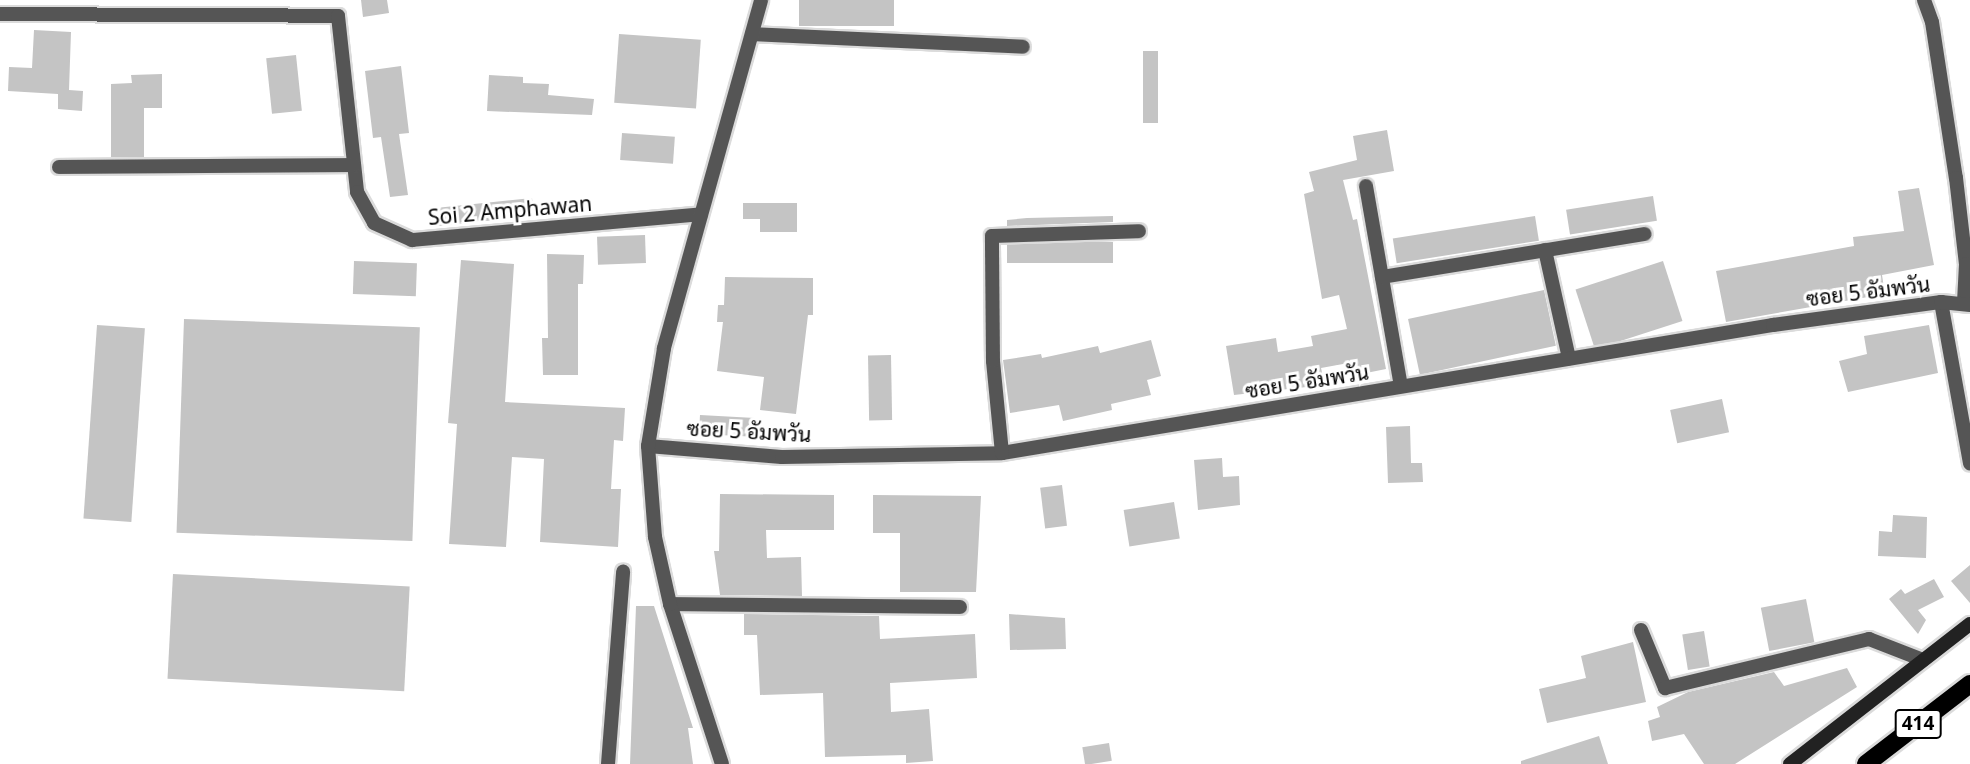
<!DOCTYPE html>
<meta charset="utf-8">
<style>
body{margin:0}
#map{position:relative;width:1970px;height:764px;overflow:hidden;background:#fff;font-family:"Noto Sans",Sarabun,sans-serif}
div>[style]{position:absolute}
.building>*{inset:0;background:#c4c4c4;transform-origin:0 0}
.roads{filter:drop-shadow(2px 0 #dbdbdb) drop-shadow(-2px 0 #dbdbdb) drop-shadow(0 2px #dbdbdb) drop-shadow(0 -2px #dbdbdb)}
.minor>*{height:14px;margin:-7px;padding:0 7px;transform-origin:7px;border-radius:7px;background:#555}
.tertiary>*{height:14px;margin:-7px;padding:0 7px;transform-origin:7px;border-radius:7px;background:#555}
.secondary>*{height:14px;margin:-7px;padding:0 7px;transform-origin:7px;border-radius:7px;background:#222}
.primary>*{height:18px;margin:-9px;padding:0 9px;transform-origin:9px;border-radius:9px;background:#000}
span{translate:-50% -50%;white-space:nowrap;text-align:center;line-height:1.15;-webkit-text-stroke:6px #fff;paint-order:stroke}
.shield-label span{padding:2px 5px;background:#fff;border:2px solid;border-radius:5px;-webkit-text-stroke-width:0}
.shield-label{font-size:19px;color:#000;font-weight:700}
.street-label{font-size:21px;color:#000}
</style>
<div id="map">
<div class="building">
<div style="clip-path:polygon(361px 0,387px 0,389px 13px,363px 17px)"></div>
<div style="left:799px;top:0;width:95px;height:26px"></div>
<div style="clip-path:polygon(34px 30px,71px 32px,69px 90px,83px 91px,82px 111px,58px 109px,58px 94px,8px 91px,9px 67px,32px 68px)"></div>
<div style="left:619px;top:34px;width:82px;height:69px;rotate:4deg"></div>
<div style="left:1143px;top:51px;width:15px;height:72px"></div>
<div style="left:296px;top:55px;width:56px;height:30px;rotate:84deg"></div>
<div style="clip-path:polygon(401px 66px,409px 133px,399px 134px,408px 195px,390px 197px,381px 137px,373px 138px,365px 71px)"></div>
<div style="clip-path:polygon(162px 74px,162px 108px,144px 108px,144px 157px,111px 157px,111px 84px,132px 83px,131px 75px)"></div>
<div style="clip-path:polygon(489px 75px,523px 77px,523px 83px,549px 84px,548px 95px,594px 99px,592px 115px,487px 111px)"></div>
<div style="clip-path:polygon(1387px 130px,1394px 171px,1343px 180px,1353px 220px,1357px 219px,1386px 369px,1356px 375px,1354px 362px,1321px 368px,1325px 385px,1234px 395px,1226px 346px,1276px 338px,1278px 352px,1313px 346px,1311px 336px,1347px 329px,1339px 295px,1322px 299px,1304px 194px,1314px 191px,1309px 172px,1357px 160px,1353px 136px)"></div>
<div style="left:622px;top:133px;width:53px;height:27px;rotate:4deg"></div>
<div style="clip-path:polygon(1919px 188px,1934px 265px,1882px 275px,1885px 294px,1726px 322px,1716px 271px,1854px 246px,1853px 237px,1904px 231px,1898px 191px)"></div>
<div style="left:1653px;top:196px;width:25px;height:88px;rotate:81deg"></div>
<div style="left:532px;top:198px;width:18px;height:104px;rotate:84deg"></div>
<div style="clip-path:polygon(743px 203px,797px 203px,797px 232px,760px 232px,760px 219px,743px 219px)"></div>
<div style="clip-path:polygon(1113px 216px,1113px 222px,1007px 226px,1007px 220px,1027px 218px)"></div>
<div style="left:1535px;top:216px;width:25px;height:144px;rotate:81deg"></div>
<div style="left:645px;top:235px;width:28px;height:48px;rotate:88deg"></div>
<div style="left:1113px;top:242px;width:21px;height:106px;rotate:90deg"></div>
<div style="clip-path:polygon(547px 254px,584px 255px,583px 284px,578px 284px,578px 375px,543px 375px,542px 338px,548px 338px)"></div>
<div style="clip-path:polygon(461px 260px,514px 264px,505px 402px,625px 408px,623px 441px,614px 440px,611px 489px,621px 489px,618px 547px,540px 542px,544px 459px,512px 457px,506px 547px,449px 544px,457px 424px,448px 423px)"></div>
<div style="left:354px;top:261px;width:63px;height:33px;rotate:2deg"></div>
<div style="left:1663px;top:261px;width:63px;height:92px;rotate:72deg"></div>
<div style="clip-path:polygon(725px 277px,813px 278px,813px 315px,808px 315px,796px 414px,760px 410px,764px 377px,717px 371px,723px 322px,717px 322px,718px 305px,724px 305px)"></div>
<div style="left:1544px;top:290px;width:57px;height:139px;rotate:78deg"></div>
<div style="left:184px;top:319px;width:236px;height:214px;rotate:2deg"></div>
<div style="left:97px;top:325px;width:48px;height:194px;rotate:4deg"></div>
<div style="clip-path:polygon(1929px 325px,1938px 373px,1848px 392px,1839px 361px,1867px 354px,1864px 336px)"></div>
<div style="clip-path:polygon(1151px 340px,1161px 376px,1147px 380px,1151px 395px,1111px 404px,1112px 410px,1063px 421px,1059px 405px,1010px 413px,1003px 360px,1041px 354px,1042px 358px,1098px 346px,1100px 353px)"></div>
<div style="left:891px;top:355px;width:65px;height:23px;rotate:89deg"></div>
<div style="left:1722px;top:399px;width:34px;height:53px;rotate:78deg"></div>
<div style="left:700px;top:415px;width:55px;height:19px;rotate:3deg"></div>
<div style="clip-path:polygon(1410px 426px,1411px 463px,1422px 463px,1423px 482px,1388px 483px,1386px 427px)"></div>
<div style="clip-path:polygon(1222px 458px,1223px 477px,1239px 476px,1240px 505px,1198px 510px,1194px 460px)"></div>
<div style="left:1062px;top:485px;width:41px;height:22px;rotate:83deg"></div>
<div style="clip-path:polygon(720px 494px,834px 495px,834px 530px,766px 530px,767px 558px,801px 557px,802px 596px,720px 595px,714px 551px,719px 551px)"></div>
<div style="clip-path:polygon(873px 495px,981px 496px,976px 592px,900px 592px,900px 533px,873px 533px)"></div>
<div style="left:1174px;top:502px;width:37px;height:51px;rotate:81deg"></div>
<div style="clip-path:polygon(1893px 515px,1927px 517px,1926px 558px,1878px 556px,1879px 531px,1892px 532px)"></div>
<div style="clip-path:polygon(1970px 565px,1970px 603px,1951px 581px)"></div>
<div style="left:173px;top:574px;width:237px;height:105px;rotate:3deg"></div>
<div style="clip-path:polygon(1934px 579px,1944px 597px,1918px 610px,1926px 620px,1918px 634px,1889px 599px,1901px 589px,1905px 594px)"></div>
<div style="left:1806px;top:599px;width:44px;height:46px;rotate:79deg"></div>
<div style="clip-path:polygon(636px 606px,654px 606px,693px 728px,688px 728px,693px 764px,630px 764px)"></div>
<div style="clip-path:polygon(744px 614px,879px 616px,880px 639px,975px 634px,977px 678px,890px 683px,891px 712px,929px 709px,933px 761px,906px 763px,906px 755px,825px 757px,823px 693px,760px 695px,757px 635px,744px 635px)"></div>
<div style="clip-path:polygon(1009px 614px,1065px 618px,1066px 649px,1010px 650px)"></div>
<div style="left:1704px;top:631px;width:36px;height:22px;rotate:81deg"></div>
<div style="clip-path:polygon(1633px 642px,1646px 702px,1547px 723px,1539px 689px,1586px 678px,1581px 656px)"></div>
<div style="clip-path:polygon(1847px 668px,1857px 687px,1735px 764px,1704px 764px,1684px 734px,1652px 741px,1648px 721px,1660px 717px,1657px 707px,1688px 692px,1774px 672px,1784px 686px)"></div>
<div style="clip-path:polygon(1599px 736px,1608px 764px,1521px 764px,1521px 761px)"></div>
<div style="left:1109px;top:743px;width:18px;height:27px;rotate:81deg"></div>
</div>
<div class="roads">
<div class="minor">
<div style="left:1924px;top:0;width:23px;rotate:70deg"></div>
<div style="left:1932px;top:22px;width:158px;rotate:81.3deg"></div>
<div style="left:1956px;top:178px;width:87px;rotate:83.4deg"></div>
<div style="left:1966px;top:264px;width:39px;rotate:93deg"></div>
<div style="left:0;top:14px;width:338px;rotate:0.3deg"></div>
<div style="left:338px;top:16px;width:177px;rotate:83.8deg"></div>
<div style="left:357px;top:192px;width:35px;rotate:61deg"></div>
<div style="left:374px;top:223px;width:42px;rotate:24.1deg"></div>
<div style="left:412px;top:240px;width:290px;rotate:-5.1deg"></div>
<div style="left:752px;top:34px;width:271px;rotate:2.7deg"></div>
<div style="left:59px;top:167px;width:295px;rotate:-0.4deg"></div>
<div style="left:1366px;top:186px;width:203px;rotate:80.1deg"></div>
<div style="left:1545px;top:250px;width:111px;rotate:77.5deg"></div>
<div style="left:1382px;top:277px;width:266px;rotate:-9.3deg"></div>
<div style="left:1941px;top:302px;width:164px;rotate:79.8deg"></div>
<div style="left:648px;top:446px;width:134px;rotate:4.7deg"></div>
<div style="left:782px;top:457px;width:220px;rotate:-1deg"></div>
<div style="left:1002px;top:453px;width:782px;rotate:-9.43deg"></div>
<div style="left:1773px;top:325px;width:170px;rotate:-7.8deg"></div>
<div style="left:1941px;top:302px;width:29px;rotate:6deg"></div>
<div style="left:1002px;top:453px;width:92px;rotate:-95.6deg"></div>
<div style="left:993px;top:361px;width:125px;rotate:-90.5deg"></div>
<div style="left:992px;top:236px;width:147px;rotate:-1.9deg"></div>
<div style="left:670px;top:604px;width:290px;rotate:0.6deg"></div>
<div style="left:1641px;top:630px;width:63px;rotate:67.5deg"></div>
<div style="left:1665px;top:688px;width:210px;rotate:-13.5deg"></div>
<div style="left:1869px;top:639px;width:58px;rotate:21.3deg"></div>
<div style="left:608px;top:764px;width:193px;rotate:-85.5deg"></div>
</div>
<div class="tertiary">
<div style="left:722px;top:764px;width:168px;rotate:-108deg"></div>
<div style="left:670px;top:604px;width:69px;rotate:-102.6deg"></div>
<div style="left:655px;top:537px;width:91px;rotate:-94.4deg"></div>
<div style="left:648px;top:446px;width:99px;rotate:-80.7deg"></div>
<div style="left:664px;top:348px;width:361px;rotate:-74.4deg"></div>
</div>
<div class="secondary">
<div style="left:1790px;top:764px;width:228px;rotate:-37.9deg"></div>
</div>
<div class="primary">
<div style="left:1866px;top:764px;width:131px;rotate:-37.6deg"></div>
</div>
</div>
<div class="shield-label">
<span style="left:1918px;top:724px">414</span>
</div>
<div class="street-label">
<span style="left:510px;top:210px;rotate:-5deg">Soi 2 Amphawan</span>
<span style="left:1868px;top:291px;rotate:-7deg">ซอย 5 อัมพวัน</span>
<span style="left:1307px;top:381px;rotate:-9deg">ซอย 5 อัมพวัน</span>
<span style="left:749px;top:431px;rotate:3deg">ซอย 5 อัมพวัน</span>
</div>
</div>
